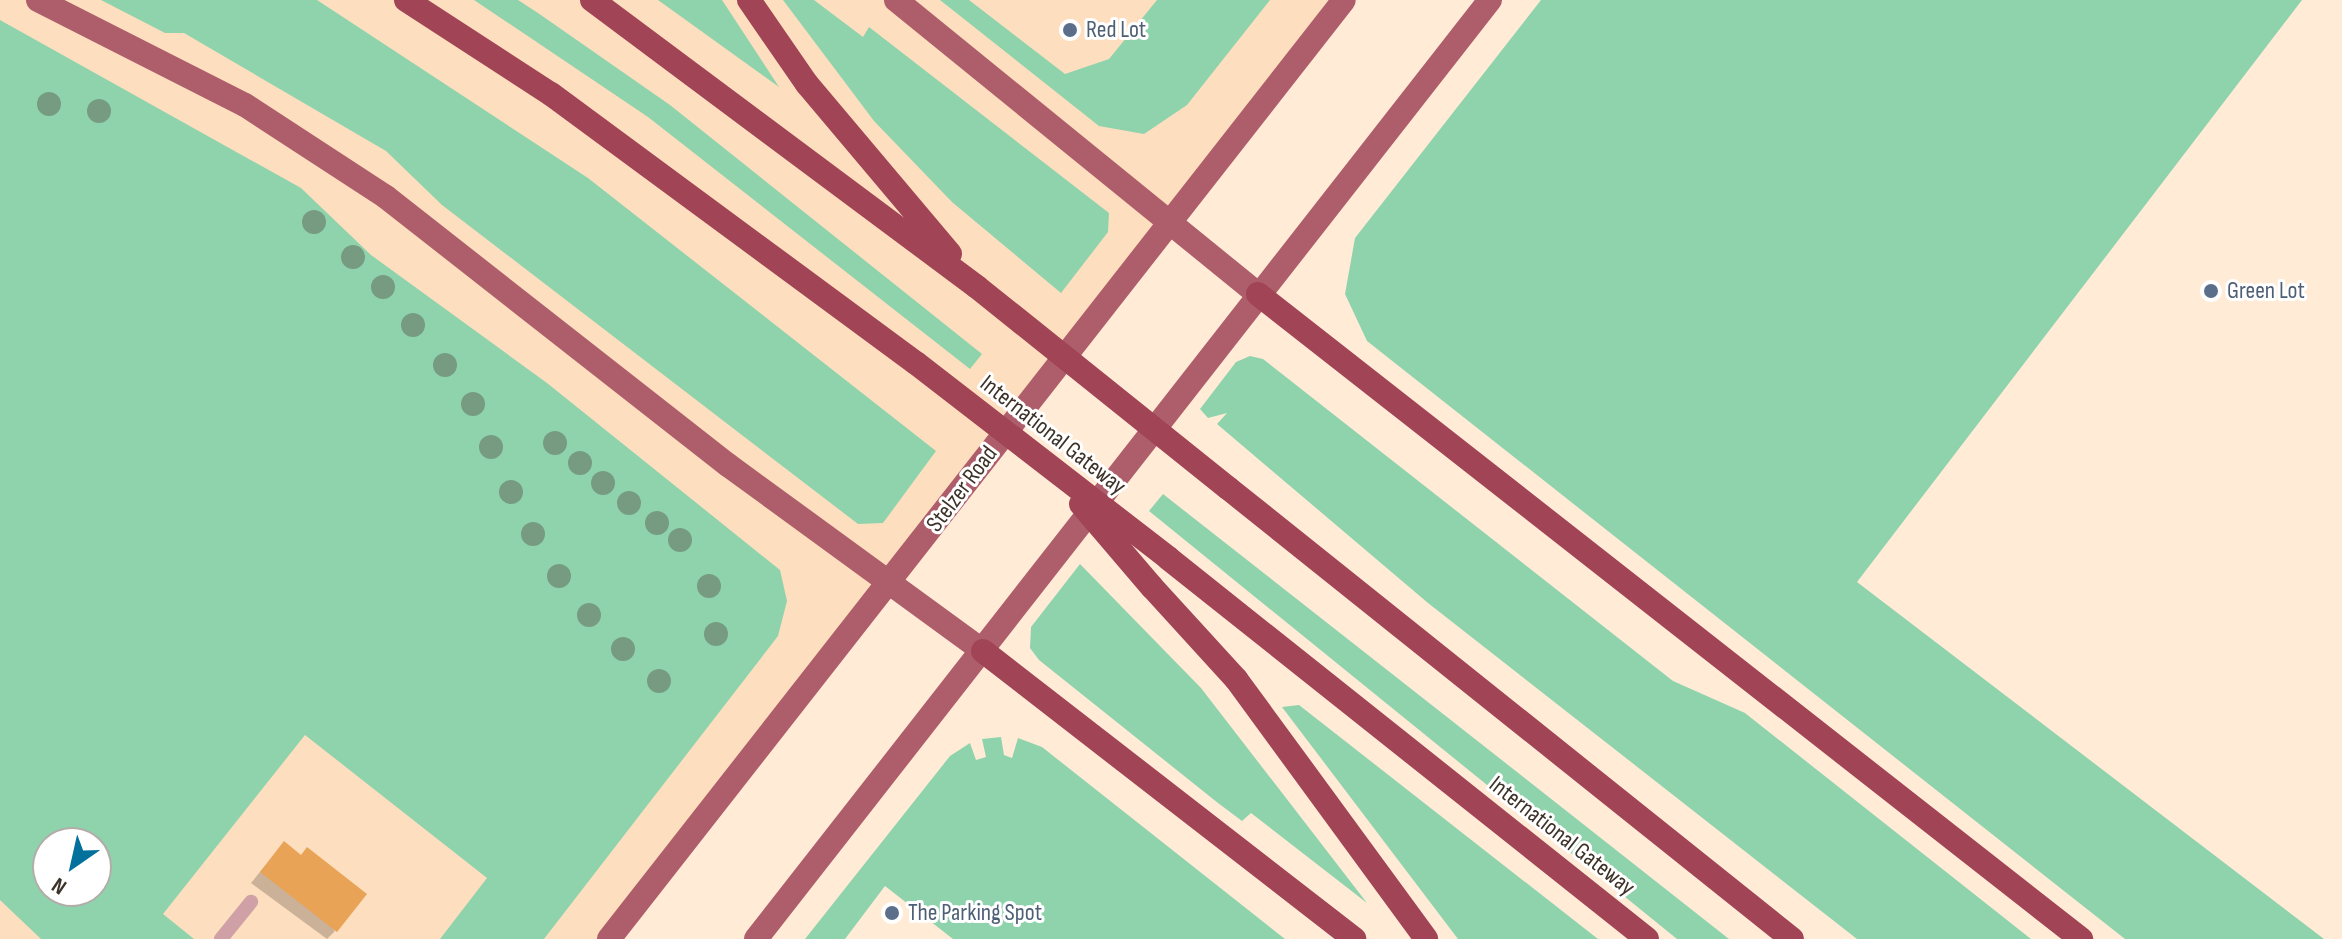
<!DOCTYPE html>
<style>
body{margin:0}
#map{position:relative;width:2342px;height:939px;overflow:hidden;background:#ffebd6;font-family:"Sofia Sans Condensed",sans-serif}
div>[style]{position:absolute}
.built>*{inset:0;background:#fddebf}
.green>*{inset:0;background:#8fd3ad}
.shadow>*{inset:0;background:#0003}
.building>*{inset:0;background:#e8a357}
.lane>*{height:14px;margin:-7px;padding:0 7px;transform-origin:7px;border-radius:7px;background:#cfa1a7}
.primary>*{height:24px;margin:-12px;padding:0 12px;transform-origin:12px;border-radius:12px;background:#ae5e6b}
.highway>*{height:24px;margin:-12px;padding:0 12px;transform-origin:12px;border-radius:12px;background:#a04456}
.highway-bridge>*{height:24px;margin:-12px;padding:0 12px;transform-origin:12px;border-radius:12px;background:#a04456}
.trees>*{width:24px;height:24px;margin:-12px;border-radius:50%;background:#769b80}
.dots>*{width:22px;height:22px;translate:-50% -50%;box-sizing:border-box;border:4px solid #fff;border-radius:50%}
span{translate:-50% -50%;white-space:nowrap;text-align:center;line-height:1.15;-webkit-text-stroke:6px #fff;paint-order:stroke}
.service-label{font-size:24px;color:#4e5e75}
.left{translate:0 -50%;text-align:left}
.street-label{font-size:24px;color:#3c3228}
.north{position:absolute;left:32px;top:827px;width:80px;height:80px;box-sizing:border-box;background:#fff;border:2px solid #b1ada9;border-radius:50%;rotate:214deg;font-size:22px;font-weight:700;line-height:32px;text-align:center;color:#3c3228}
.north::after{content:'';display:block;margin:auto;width:28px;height:36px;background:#04709c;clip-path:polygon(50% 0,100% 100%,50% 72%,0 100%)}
</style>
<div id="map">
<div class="built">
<div style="clip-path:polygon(evenodd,0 0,1344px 0,609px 939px,0 939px,0 0,48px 843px,96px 843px,96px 891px,48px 891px,48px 843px)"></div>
</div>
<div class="green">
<div style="clip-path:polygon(101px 0,317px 0,588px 178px,936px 451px,883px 523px,858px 524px,442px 205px,386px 151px,184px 33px,165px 33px)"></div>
<div style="clip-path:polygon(474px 0,518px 0,538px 13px,670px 105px,982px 354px,970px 369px,648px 117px)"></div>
<div style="clip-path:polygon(658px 0,722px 0,779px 87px)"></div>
<div style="clip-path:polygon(783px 0,814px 0,863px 37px,869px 27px,1109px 213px,1108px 232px,1061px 293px,952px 202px,874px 121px)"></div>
<div style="clip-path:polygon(940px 0,969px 0,1065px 74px,1109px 59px,1157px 0,1270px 0,1187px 105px,1144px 134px,1099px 126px)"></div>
<div style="clip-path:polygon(1541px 0,2302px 0,1857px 582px,2324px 939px,2125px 939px,1367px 341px,1345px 294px,1355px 238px)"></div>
<div style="clip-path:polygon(evenodd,0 20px,301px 188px,371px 255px,547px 383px,780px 570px,787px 601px,778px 636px,544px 939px,440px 939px,487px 878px,305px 735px,163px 914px,194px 939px,41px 939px,0 900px,0 20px,48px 843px,96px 843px,96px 891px,48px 891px,48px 843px)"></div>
<div style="clip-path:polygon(1250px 356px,1263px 359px,1673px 681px,1745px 713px,2031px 939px,1857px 939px,1428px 603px,1217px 424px,1227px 413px,1208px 418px,1200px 409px,1236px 362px)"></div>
<div style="clip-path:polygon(1163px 494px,1503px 761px,1729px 939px,1677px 939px,1149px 511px)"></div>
<div style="clip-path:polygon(1080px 564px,1201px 688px,1367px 903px,1251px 813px,1242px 821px,1218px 803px,1039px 660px,1030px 648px,1031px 627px)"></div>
<div style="clip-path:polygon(1299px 705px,1598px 939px,1458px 939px,1282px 707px)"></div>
<div style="clip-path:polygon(1001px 737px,1004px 755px,1012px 758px,1018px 738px,1042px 747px,1285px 939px,953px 939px,885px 886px,845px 939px,805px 939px,950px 756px,970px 743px,976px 760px,986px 757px,982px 739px)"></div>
</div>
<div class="shadow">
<div style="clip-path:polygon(274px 855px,335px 931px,327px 939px,251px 883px)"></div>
</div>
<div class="building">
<div style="clip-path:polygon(284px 841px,301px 855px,307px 847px,367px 894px,337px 932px,260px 872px)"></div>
</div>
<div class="lane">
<div style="left:221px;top:939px;width:48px;rotate:-51deg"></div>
</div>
<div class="primary">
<div style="left:38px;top:0;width:232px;rotate:26.9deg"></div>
<div style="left:245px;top:105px;width:168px;rotate:33.1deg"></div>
<div style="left:386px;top:197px;width:434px;rotate:38.1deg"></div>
<div style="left:728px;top:465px;width:316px;rotate:36.1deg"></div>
<div style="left:896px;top:0;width:466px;rotate:39.1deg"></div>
<div style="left:609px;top:939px;width:1192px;rotate:-51.95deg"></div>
<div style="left:756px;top:939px;width:1192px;rotate:-51.99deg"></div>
</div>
<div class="highway">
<div style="left:406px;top:0;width:173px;rotate:33deg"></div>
<div style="left:551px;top:94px;width:453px;rotate:36.4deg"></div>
<div style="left:592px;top:0;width:480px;rotate:36.7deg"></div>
<div style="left:749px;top:0;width:102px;rotate:55.4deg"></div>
<div style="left:807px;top:84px;width:222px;rotate:49.9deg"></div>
<div style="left:1258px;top:294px;width:1046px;rotate:38.09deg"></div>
<div style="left:1228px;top:488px;width:722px;rotate:38.65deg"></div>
<div style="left:1168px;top:558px;width:612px;rotate:38.5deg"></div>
<div style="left:1152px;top:587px;width:125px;rotate:47.6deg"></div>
<div style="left:1236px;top:679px;width:322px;rotate:53.8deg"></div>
<div style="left:983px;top:651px;width:470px;rotate:37.8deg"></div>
</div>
<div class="highway-bridge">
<div style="left:977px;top:287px;width:322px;rotate:38.7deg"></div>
<div style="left:916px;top:363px;width:319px;rotate:37.7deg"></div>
<div style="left:1081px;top:504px;width:109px;rotate:49.5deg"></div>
</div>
<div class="trees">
<div style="left:49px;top:104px"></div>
<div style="left:99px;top:111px"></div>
<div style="left:314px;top:222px"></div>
<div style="left:353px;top:257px"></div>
<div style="left:383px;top:287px"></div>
<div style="left:413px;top:325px"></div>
<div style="left:445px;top:365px"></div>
<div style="left:473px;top:404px"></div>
<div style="left:555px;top:443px"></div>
<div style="left:491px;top:447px"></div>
<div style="left:580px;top:463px"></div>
<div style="left:603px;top:483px"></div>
<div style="left:511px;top:492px"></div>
<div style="left:629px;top:503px"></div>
<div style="left:657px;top:523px"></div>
<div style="left:533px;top:534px"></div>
<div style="left:680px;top:540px"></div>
<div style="left:559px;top:576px"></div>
<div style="left:709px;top:586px"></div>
<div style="left:589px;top:615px"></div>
<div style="left:716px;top:634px"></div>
<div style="left:623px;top:649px"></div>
<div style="left:659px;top:681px"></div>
</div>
<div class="dots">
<div style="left:1070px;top:30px;background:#5c6f8a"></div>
<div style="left:2211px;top:291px;background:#5c6f8a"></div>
<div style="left:892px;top:913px;background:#5c6f8a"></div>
</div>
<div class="service-label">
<span class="left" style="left:1086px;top:30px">Red Lot</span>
<span class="left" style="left:2227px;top:291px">Green Lot</span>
<span class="left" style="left:908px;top:913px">The Parking Spot</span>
</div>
<div class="street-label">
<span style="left:1053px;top:435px;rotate:38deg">International Gateway</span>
<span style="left:962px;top:489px;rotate:-53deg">Stelzer Road</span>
<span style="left:1562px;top:836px;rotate:38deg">International Gateway</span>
</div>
<div class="north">N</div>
</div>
